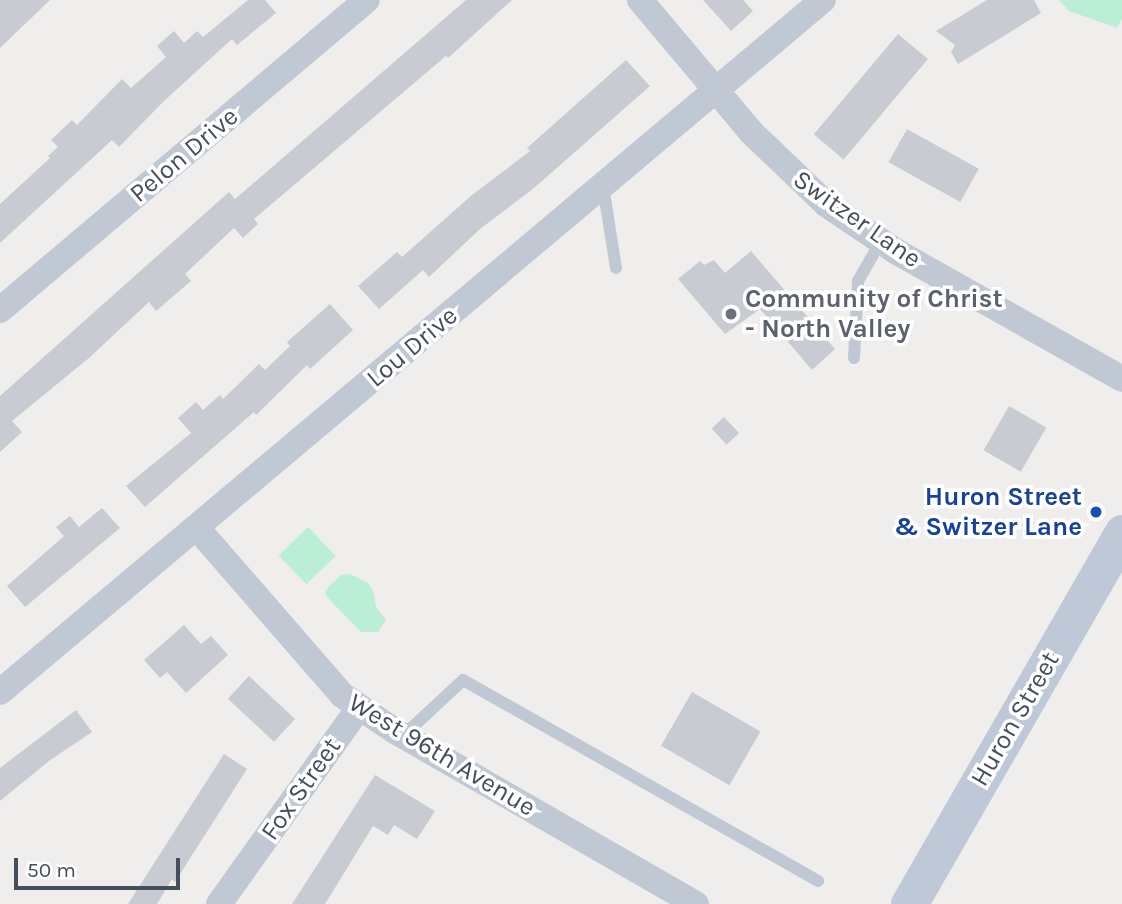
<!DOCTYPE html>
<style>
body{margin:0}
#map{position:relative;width:1122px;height:904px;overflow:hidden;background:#f0eded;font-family:Karla,sans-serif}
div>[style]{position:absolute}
.green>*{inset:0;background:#bbefd5;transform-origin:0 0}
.building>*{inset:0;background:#c9cbd3;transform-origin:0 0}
.lane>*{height:12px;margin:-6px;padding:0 6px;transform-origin:6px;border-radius:6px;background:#c0c8d3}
.street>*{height:26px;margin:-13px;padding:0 13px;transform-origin:13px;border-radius:13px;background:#c0c8d3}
.secondary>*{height:37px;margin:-18.5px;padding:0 18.5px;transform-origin:18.5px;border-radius:18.5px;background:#bfc8d7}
.dots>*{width:19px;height:19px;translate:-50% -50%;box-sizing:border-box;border:4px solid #fff;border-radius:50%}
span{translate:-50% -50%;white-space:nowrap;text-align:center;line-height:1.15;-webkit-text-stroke:7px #fff;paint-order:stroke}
.street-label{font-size:26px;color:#454e5b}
.worship-label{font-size:26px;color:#5b616d;font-weight:700}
.left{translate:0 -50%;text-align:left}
.transit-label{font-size:26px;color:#164399;font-weight:700}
.right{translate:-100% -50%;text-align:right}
.scale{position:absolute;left:14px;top:858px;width:166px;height:32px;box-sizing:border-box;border:4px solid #454e5b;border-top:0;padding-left:9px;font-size:21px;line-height:24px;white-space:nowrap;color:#454e5b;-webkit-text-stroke:5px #fff;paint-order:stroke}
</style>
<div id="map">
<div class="green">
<div style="clip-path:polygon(1059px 0,1122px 0,1122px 19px,1117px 28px,1069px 11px)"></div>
<div style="left:308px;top:527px;width:40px;height:41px;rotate:46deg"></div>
<div style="clip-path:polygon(350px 574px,368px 583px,373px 590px,376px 607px,386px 620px,378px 632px,361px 632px,328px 598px,325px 592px,329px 586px,341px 575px)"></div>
</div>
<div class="building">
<div style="clip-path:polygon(0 0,50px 0,0 48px)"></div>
<div style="clip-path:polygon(248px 0,265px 0,276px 13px,237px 45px,232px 39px,164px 101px,119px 147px,112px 140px,0 243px,0 204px,50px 158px,48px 156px,58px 147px,51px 140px,72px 120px,77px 125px,122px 79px,131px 88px,166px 57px,157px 46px,174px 31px,184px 43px,197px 31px,203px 37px)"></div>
<div style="clip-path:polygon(466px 0,512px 0,448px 58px,446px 56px,254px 219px,258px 224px,243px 238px,234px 228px,185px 274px,191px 281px,156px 311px,149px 302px,89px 358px,12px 421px,22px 432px,0 452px,0 396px,229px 192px,235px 199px)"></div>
<div style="clip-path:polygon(703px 0,743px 0,753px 11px,731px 31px)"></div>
<div style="clip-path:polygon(987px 0,1034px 0,1041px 13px,958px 64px,951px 52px,955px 45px,936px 31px)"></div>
<div style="left:898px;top:34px;width:39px;height:131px;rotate:40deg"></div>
<div style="clip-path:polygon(626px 60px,650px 86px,534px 188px,480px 229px,429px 277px,423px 270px,379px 309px,358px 286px,397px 252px,402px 257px,472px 195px,530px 151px,527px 148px)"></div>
<div style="left:907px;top:129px;width:82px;height:38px;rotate:29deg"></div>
<div style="clip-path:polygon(751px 251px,835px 349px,812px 370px,760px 309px,725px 334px,678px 279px,700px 261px,704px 265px,714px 260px,725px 273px)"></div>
<div style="clip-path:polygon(330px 304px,353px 330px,310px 369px,307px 365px,256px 415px,254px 412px,145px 507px,126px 486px,191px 433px,178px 418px,196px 402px,203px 410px,220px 395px,223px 399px,259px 364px,265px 370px,290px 346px,287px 342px)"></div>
<div style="left:1009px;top:406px;width:43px;height:51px;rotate:30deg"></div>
<div style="left:724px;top:417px;width:22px;height:17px;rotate:47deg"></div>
<div style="clip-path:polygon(102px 508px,120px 528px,25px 607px,7px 586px,64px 536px,56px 527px,70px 516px,79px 527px)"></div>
<div style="clip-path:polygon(184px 625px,201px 644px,211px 636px,228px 655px,186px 693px,167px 672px,160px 678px,144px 660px)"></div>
<div style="left:249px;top:676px;width:63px;height:31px;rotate:43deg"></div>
<div style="left:692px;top:692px;width:79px;height:62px;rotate:30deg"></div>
<div style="clip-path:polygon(76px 710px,92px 732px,49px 761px,0 801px,0 768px)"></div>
<div style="clip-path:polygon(224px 754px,247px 769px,175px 882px,172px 879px,157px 904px,128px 904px)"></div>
<div style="clip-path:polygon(375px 775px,435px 811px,417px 839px,394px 825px,388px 835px,373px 826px,325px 904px,292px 904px)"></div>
</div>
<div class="lane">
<div style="left:603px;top:186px;width:83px;rotate:81deg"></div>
<div style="left:854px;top:358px;width:77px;rotate:-87deg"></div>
<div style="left:858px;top:281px;width:46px;rotate:-60.1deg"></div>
<div style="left:403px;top:736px;width:82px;rotate:-43deg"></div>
<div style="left:463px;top:680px;width:408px;rotate:29.5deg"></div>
</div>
<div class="street">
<div style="left:640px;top:0;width:172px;rotate:49.9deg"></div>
<div style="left:751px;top:132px;width:104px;rotate:43.8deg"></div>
<div style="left:826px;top:204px;width:86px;rotate:34.1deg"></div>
<div style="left:897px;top:252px;width:258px;rotate:29.4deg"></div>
<div style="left:0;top:310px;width:480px;rotate:-40.2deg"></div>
<div style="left:197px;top:528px;width:221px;rotate:49deg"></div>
<div style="left:342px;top:695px;width:64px;rotate:34.2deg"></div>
<div style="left:395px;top:731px;width:347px;rotate:29.9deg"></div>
<div style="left:0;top:692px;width:1075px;rotate:-40.06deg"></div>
<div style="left:219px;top:904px;width:241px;rotate:-54.5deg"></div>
</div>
<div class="secondary">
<div style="left:909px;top:904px;width:428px;rotate:-60.1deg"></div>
</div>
<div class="dots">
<div style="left:731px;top:314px;background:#6b7280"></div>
<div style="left:1096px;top:512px;background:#1a4fb4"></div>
</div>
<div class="street-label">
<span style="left:184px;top:155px;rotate:-40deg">Pelon Drive</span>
<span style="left:857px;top:219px;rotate:35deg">Switzer Lane</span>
<span style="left:412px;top:347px;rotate:-40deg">Lou Drive</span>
<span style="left:1015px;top:719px;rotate:-60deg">Huron Street</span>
<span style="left:442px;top:755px;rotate:31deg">West 96th Avenue</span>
<span style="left:301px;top:789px;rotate:-55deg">Fox Street</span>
</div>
<div class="worship-label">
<span class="left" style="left:745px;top:314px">Community of Christ<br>- North Valley</span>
</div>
<div class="transit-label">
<span class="right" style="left:1082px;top:512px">Huron Street<br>&amp; Switzer Lane</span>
</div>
<div class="scale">50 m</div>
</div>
